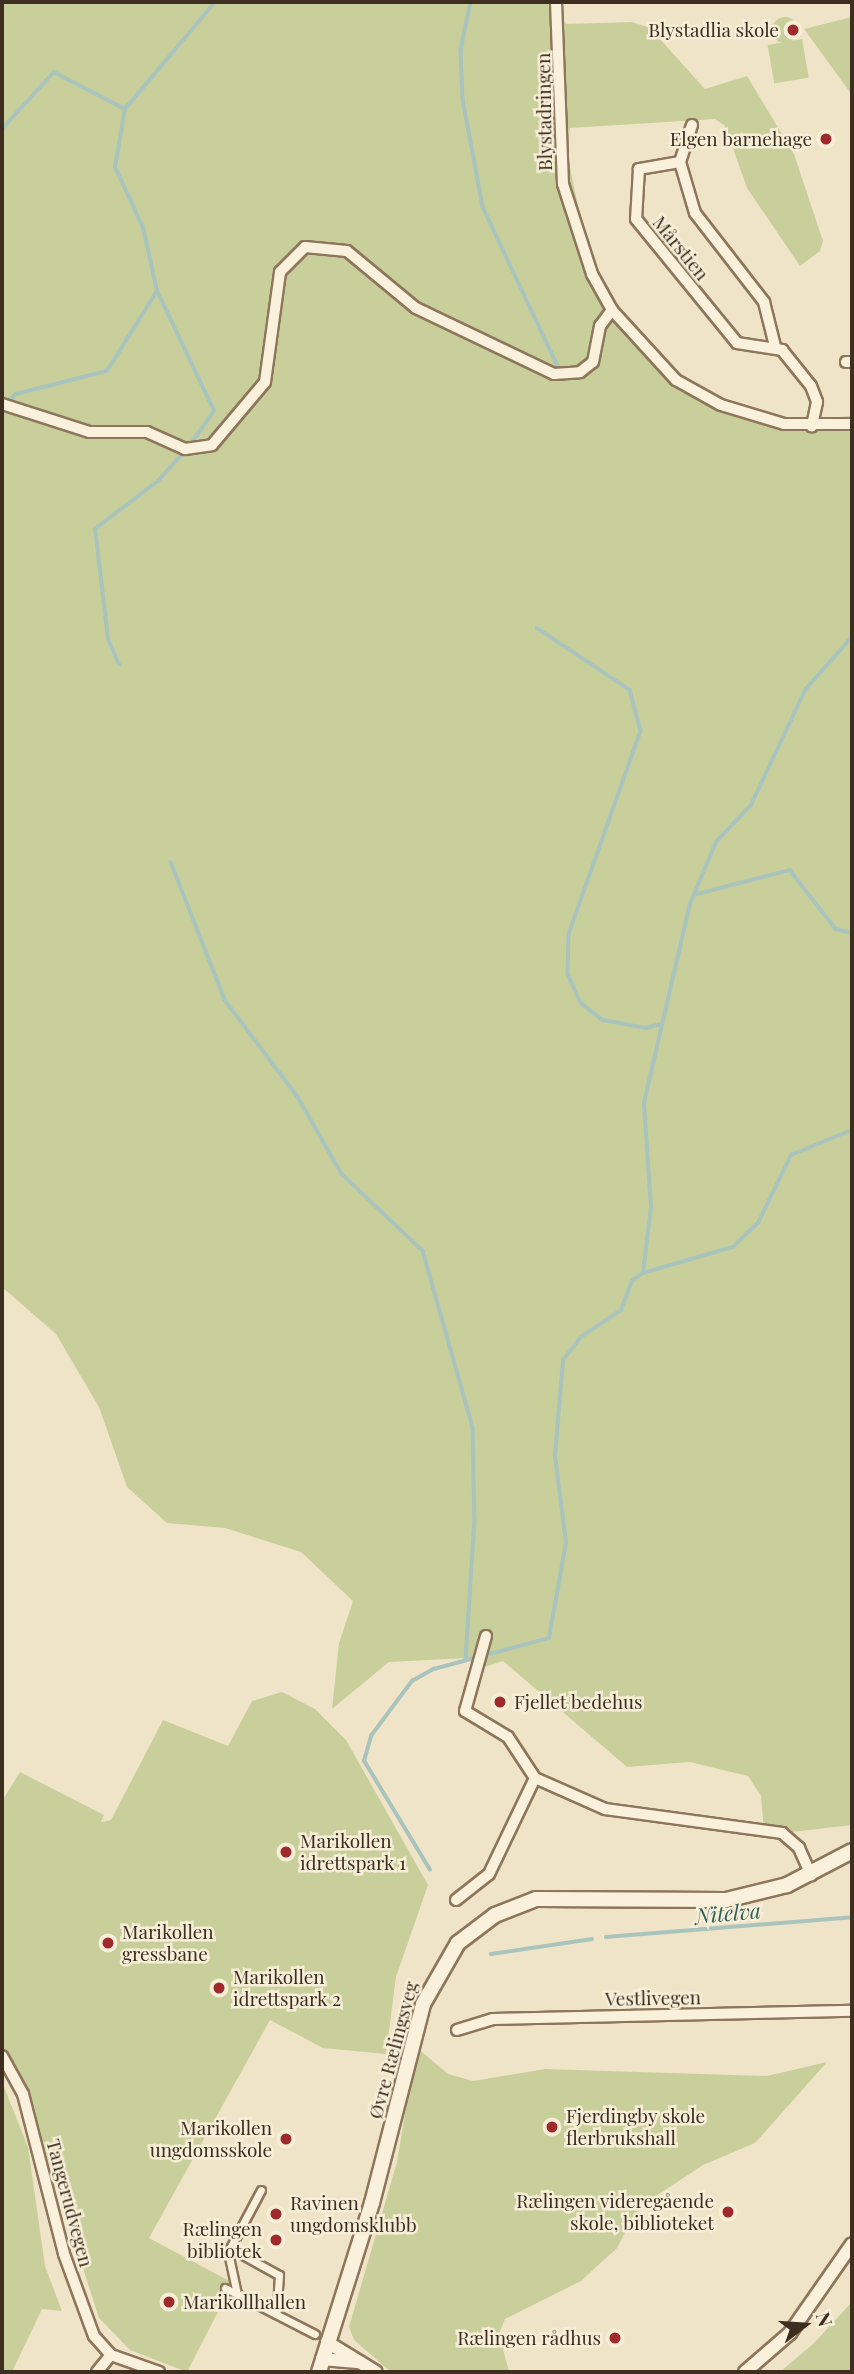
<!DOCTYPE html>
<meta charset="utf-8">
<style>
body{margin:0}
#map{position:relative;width:854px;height:2374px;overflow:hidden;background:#f0e4c8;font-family:"Playfair Display",serif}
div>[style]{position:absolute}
.green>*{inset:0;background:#c9cf9b;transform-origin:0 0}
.round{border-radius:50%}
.stream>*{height:3.5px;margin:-1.75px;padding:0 1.75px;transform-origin:1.75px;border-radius:1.75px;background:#a9c4bc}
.roads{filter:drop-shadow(2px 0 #8d765c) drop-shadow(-2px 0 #8d765c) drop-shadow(0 2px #8d765c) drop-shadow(0 -2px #8d765c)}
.pedestrian>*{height:7px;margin:-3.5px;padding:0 3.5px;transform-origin:3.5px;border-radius:3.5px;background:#faf1dc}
.minor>*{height:10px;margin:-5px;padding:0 5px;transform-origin:5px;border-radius:5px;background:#faf1dc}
.tertiary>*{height:12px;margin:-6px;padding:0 6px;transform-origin:6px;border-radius:6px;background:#faf1dc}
.secondary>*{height:14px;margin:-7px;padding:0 7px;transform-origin:7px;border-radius:7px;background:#faf1dc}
.dots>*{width:19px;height:19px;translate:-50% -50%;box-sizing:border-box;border:4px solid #f7eed8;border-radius:50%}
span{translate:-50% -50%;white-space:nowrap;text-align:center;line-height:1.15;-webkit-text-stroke:5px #f7eed8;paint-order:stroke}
.poi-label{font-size:19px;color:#3d2e20}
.right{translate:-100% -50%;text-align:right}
.left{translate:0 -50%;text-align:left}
.street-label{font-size:19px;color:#3d2e20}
.water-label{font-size:21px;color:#2f5d5a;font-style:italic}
.frame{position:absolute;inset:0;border:4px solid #3d2e20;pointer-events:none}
.north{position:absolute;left:770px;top:2290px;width:70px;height:70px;-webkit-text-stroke:5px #f7eed8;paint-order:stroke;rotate:73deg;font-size:19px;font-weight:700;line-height:28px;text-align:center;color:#3d2e20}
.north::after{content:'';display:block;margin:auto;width:24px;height:32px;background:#3d2e20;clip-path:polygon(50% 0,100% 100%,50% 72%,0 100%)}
</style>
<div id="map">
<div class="green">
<div style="clip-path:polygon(2px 2px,553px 2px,566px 24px,632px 22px,650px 28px,705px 89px,747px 76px,794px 154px,823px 241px,820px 251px,800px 266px,747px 188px,725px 126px,715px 119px,570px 128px,567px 153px,588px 254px,639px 339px,670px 370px,717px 402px,784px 421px,852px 416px,852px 1825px,775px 1834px,764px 1831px,761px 1796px,748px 1776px,690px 1762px,627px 1767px,503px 1661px,481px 1668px,467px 1658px,389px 1662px,332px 1709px,339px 1643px,353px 1601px,301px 1552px,225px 1528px,167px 1523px,127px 1487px,99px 1407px,56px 1334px,2px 1287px)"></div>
<div class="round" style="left:772px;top:17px;width:26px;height:26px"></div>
<div style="clip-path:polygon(852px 17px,852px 95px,804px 29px)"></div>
<div style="left:802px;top:39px;width:39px;height:35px;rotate:80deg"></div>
<div style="clip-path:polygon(282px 1692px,315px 1709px,346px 1740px,428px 1885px,396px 1977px,386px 2054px,323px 2048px,270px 2020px,149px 2238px,233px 2283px,187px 2372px,130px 2350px,99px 2318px,27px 2095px,2px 2046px,2px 1801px,20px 1772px,104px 1815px,101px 1822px,111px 1820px,163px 1720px,228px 1746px,252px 1701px)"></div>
<div style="clip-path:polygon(416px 2047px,448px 2074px,473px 2081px,545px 2069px,767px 2076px,827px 2062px,755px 2143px,703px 2165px,653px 2198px,634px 2216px,617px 2248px,581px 2281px,505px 2319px,499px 2334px,509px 2372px,391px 2372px,354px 2340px,349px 2327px,397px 2162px)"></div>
<div style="clip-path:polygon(2px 2082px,28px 2147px,45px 2266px,62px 2311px,42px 2309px,12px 2372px,2px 2372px)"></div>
<div style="clip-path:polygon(852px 2302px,852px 2372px,780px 2372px,813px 2344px)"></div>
</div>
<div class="stream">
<div style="left:471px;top:2px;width:49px;rotate:101.8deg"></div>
<div style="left:461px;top:50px;width:49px;rotate:87.7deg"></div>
<div style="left:463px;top:99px;width:110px;rotate:79.5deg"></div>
<div style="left:483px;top:207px;width:190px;rotate:64.8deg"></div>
<div style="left:2px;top:129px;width:77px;rotate:-47.6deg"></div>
<div style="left:54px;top:72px;width:80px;rotate:27.5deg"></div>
<div style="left:6px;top:404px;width:14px;rotate:-45deg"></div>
<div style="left:16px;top:394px;width:94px;rotate:-14.2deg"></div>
<div style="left:107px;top:371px;width:94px;rotate:-58deg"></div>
<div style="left:190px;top:445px;width:42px;rotate:-54.8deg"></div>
<div style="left:214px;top:411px;width:133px;rotate:-115.4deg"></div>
<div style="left:157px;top:291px;width:65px;rotate:-102.5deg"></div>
<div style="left:143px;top:228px;width:67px;rotate:-114.7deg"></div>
<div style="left:115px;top:167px;width:59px;rotate:-80.2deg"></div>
<div style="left:125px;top:109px;width:140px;rotate:-49.9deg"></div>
<div style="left:537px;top:628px;width:112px;rotate:33.7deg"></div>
<div style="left:630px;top:690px;width:42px;rotate:75deg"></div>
<div style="left:641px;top:731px;width:215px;rotate:109.5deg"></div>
<div style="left:569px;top:934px;width:40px;rotate:91.4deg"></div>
<div style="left:568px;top:974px;width:32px;rotate:66deg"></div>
<div style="left:581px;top:1003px;width:28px;rotate:38deg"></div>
<div style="left:603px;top:1020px;width:44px;rotate:10.5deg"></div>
<div style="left:646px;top:1028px;width:16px;rotate:-15deg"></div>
<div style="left:119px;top:665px;width:28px;rotate:-113deg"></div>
<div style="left:108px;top:639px;width:111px;rotate:-96.7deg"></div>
<div style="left:95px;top:529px;width:79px;rotate:-37.3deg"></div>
<div style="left:158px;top:481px;width:40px;rotate:-48deg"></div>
<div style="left:171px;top:862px;width:148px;rotate:68.6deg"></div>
<div style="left:225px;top:1000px;width:121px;rotate:53deg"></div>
<div style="left:298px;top:1097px;width:89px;rotate:60.3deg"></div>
<div style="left:342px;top:1174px;width:112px;rotate:43.5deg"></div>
<div style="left:423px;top:1251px;width:184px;rotate:74.2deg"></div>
<div style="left:473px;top:1428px;width:92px;rotate:88.8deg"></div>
<div style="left:475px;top:1520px;width:139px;rotate:93.7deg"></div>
<div style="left:697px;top:894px;width:96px;rotate:-14.5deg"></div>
<div style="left:790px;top:870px;width:75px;rotate:52.1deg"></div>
<div style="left:836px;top:929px;width:16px;rotate:14deg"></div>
<div style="left:643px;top:1273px;width:94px;rotate:-16.1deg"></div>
<div style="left:733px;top:1247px;width:35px;rotate:-44deg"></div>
<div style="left:758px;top:1223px;width:76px;rotate:-64.1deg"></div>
<div style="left:791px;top:1155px;width:66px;rotate:-22.3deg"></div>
<div style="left:430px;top:1870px;width:127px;rotate:-121.2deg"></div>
<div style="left:364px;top:1761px;width:26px;rotate:-74deg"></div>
<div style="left:371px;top:1736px;width:69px;rotate:-53.3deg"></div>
<div style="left:412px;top:1681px;width:25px;rotate:-29deg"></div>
<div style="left:434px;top:1669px;width:119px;rotate:-15.1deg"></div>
<div style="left:549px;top:1638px;width:97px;rotate:-79.9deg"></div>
<div style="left:566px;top:1543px;width:88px;rotate:-97.2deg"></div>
<div style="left:555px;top:1456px;width:96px;rotate:-85.2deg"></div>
<div style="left:563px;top:1360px;width:29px;rotate:-52deg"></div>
<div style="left:581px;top:1337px;width:48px;rotate:-34deg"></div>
<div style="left:621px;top:1310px;width:31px;rotate:-69deg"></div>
<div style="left:632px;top:1281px;width:14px;rotate:-36deg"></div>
<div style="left:643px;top:1273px;width:66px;rotate:-83.1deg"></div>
<div style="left:651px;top:1207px;width:104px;rotate:-93.9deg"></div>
<div style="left:644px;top:1103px;width:204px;rotate:-77deg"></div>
<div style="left:690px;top:904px;width:67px;rotate:-67.2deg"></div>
<div style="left:716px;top:842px;width:51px;rotate:-46.6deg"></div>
<div style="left:751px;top:805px;width:127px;rotate:-64.8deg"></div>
<div style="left:805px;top:690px;width:71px;rotate:-48.4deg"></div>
<div style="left:606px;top:1937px;width:247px;rotate:-4.6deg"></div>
<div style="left:491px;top:1954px;width:102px;rotate:-8.4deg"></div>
</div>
<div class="roads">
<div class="pedestrian">
<div style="left:230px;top:2248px;width:56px;rotate:28.9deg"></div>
<div style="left:279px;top:2275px;width:39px;rotate:94deg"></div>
<div style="left:225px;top:2288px;width:101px;rotate:27.1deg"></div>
<div style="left:237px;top:2294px;width:43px;rotate:-102.1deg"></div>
<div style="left:228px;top:2252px;width:70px;rotate:-62deg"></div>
<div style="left:222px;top:2300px;width:12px;rotate:-66deg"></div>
</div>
<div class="minor">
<div style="left:556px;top:2px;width:182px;rotate:87.8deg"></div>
<div style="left:563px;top:184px;width:95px;rotate:72.1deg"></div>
<div style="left:592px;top:274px;width:41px;rotate:60.9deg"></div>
<div style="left:612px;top:310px;width:95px;rotate:47.6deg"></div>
<div style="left:676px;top:380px;width:51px;rotate:29.1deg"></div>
<div style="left:721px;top:405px;width:66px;rotate:16.8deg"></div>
<div style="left:784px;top:424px;width:68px"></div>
<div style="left:692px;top:125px;width:39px;rotate:108deg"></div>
<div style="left:680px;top:162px;width:53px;rotate:73.6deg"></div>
<div style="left:695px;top:213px;width:113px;rotate:52.2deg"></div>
<div style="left:764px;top:302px;width:45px;rotate:76deg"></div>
<div style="left:680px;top:162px;width:42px;rotate:170.3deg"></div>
<div style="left:639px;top:169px;width:50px;rotate:93.4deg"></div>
<div style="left:636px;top:219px;width:160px;rotate:50.8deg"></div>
<div style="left:737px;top:343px;width:46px;rotate:8.8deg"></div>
<div style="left:782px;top:350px;width:46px;rotate:51.1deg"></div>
<div style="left:811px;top:386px;width:17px;rotate:69deg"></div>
<div style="left:817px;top:402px;width:25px;rotate:102deg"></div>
<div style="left:846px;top:362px;width:6px"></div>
<div style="left:2px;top:404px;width:91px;rotate:17.8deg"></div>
<div style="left:89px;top:432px;width:58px"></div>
<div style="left:147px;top:432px;width:42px;rotate:24.1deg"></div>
<div style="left:185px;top:449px;width:27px;rotate:-8deg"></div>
<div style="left:212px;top:445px;width:82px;rotate:-49.9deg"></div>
<div style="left:265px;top:382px;width:111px;rotate:-82.2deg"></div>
<div style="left:280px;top:272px;width:35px;rotate:-45deg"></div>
<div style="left:305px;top:247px;width:42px;rotate:5.4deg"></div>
<div style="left:347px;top:251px;width:89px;rotate:39.6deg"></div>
<div style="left:416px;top:308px;width:153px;rotate:25.6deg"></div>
<div style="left:554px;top:374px;width:26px;rotate:-4deg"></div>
<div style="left:580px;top:372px;width:16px;rotate:-38deg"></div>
<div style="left:593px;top:362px;width:37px;rotate:-79deg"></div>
<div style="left:600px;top:326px;width:20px;rotate:-53deg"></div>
<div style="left:486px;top:1636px;width:78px;rotate:105.6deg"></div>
<div style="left:465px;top:1711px;width:50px;rotate:31.2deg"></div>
<div style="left:508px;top:1737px;width:49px;rotate:56.6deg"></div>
<div style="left:535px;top:1778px;width:77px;rotate:23.9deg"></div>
<div style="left:605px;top:1809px;width:179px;rotate:7.7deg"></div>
<div style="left:782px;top:1833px;width:23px;rotate:41deg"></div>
<div style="left:799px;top:1848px;width:30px;rotate:66deg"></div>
<div style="left:456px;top:1900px;width:42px;rotate:-38.2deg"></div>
<div style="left:489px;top:1874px;width:106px;rotate:-64.4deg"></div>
<div style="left:457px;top:2030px;width:38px;rotate:-17deg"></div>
<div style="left:493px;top:2019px;width:359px;rotate:-1.3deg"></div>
<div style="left:2px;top:2056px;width:43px;rotate:61.1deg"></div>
<div style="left:23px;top:2094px;width:165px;rotate:75.6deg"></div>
<div style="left:64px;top:2254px;width:87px;rotate:69.9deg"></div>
<div style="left:94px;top:2336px;width:25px;rotate:48deg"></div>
<div style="left:111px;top:2355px;width:51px;rotate:19.5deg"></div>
<div style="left:97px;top:2372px;width:22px;rotate:-51deg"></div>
</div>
<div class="tertiary">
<div style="left:327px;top:2342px;width:57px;rotate:31.5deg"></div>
<div style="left:322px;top:2359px;width:38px;rotate:5deg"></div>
<div style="left:745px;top:2372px;width:60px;rotate:-40.9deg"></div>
<div style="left:790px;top:2333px;width:108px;rotate:-55.1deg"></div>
</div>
<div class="secondary">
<div style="left:319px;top:2372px;width:177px;rotate:-72.6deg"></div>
<div style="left:372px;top:2203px;width:205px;rotate:-75.6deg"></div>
<div style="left:423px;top:2004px;width:70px;rotate:-60.2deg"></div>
<div style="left:458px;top:1943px;width:46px;rotate:-37.1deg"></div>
<div style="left:495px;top:1915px;width:44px;rotate:-21.3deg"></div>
<div style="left:536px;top:1899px;width:190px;rotate:0.3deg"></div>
<div style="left:726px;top:1900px;width:63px;rotate:-13.8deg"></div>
<div style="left:787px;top:1885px;width:73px;rotate:-27.6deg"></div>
</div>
</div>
<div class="dots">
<div style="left:793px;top:30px;background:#9e2a2b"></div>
<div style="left:826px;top:139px;background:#9e2a2b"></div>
<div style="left:500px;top:1702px;background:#9e2a2b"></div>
<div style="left:286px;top:1852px;background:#9e2a2b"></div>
<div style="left:108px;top:1943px;background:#9e2a2b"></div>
<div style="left:219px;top:1988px;background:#9e2a2b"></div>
<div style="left:552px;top:2127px;background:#9e2a2b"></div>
<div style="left:286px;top:2139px;background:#9e2a2b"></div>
<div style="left:728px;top:2212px;background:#9e2a2b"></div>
<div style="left:276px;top:2214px;background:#9e2a2b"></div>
<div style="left:276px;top:2240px;background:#9e2a2b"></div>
<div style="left:169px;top:2302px;background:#9e2a2b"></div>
<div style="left:615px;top:2338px;background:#9e2a2b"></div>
</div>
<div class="poi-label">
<span class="right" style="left:779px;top:30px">Blystadlia skole</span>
<span class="right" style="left:812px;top:139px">Elgen barnehage</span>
<span class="left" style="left:514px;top:1702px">Fjellet bedehus</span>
<span class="left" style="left:300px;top:1852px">Marikollen<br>idrettspark 1</span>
<span class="left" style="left:122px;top:1943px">Marikollen<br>gressbane</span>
<span class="left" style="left:233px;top:1988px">Marikollen<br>idrettspark 2</span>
<span class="left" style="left:566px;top:2127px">Fjerdingby skole<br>flerbrukshall</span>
<span class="right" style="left:272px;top:2139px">Marikollen<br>ungdomsskole</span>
<span class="right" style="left:714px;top:2212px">Rælingen videregående<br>skole, biblioteket</span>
<span class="left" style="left:290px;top:2214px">Ravinen<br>ungdomsklubb</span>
<span class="right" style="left:262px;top:2240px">Rælingen<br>bibliotek</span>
<span class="left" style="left:183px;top:2302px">Marikollhallen</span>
<span class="right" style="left:601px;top:2338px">Rælingen rådhus</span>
</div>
<div class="street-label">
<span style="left:544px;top:112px;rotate:-91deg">Blystadringen</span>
<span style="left:681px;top:248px;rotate:51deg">Mårstien</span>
<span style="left:653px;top:1998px;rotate:-1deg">Vestlivegen</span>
<span style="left:393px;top:2050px;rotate:-75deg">Øvre Rælingsveg</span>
<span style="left:70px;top:2203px;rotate:75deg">Tangerudvegen</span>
</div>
<div class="water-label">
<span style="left:728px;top:1912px;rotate:-5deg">Nitelva</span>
</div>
<div class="frame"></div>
<div class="north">N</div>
</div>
